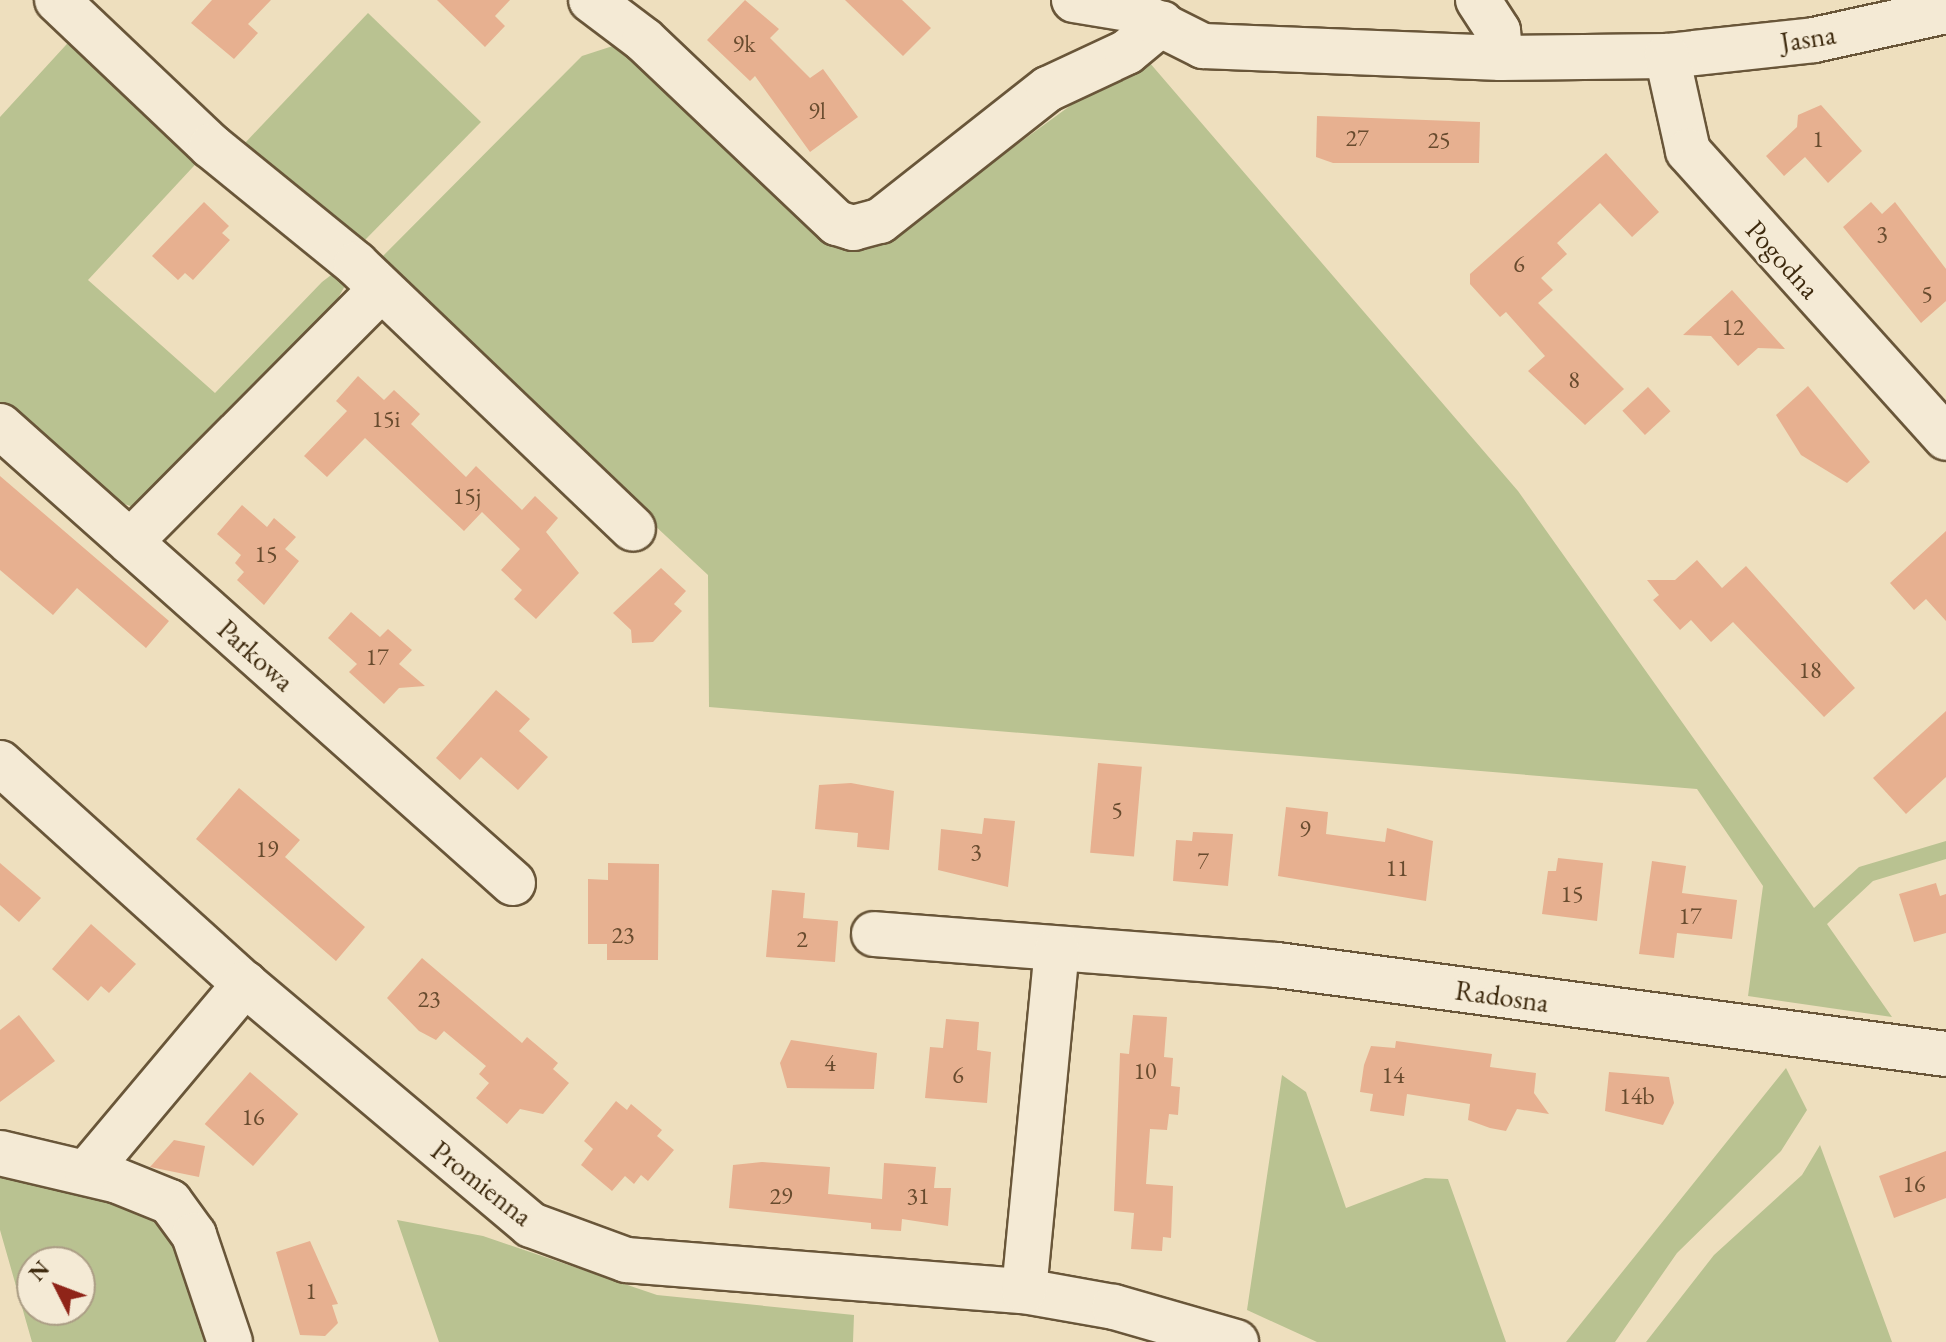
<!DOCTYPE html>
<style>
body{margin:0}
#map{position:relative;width:1946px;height:1342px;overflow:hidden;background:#eedfbe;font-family:"EB Garamond",serif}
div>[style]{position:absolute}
.green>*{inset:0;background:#b9c291}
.building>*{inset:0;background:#e7b090;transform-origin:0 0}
.roads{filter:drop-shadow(2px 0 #695639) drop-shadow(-2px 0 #695639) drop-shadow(0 2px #695639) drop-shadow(0 -2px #695639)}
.minor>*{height:44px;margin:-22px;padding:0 22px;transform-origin:22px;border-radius:22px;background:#f4ead5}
span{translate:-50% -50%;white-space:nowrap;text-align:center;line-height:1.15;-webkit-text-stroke:6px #f4ead5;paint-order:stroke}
.number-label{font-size:24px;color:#684b2e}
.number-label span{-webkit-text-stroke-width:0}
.street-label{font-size:28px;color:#3d290d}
.north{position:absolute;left:16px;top:1246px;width:80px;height:80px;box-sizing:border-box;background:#f4ead5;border:2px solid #ab9d85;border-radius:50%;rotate:312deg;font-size:22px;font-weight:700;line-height:32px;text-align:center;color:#3d290d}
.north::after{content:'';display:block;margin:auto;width:28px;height:36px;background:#8f2418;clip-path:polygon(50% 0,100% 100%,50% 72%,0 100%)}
</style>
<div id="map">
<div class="green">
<div style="clip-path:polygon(368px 13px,481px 122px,363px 242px,350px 242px,245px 143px)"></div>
<div style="clip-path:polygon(76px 34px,205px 154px,88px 280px,215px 393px,322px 282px,335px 272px,346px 284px,325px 321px,139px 509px,101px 496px,0 404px,0 117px)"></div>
<div style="clip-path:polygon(622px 43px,797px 200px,898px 231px,1089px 92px,1149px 62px,1518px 491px,1814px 908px,1859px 867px,1946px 841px,1946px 859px,1873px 881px,1827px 924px,1892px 1017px,1748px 996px,1763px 886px,1697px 789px,709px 707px,708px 575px,374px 265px,582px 56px)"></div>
<div style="clip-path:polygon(1786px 1068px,1807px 1110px,1781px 1151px,1677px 1253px,1615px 1342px,1566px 1342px)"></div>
<div style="clip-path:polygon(1282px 1075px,1306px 1092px,1346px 1208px,1425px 1178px,1448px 1179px,1506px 1342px,1317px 1342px,1247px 1310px)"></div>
<div style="clip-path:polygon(1820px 1145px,1892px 1342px,1646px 1342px,1714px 1255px,1802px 1175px)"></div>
<div style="clip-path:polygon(evenodd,0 1176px,158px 1210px,172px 1223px,210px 1342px,32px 1342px,0 1230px,0 1176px,32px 1262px,80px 1262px,80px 1310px,32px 1310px,32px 1262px)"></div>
<div style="clip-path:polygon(397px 1220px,483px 1236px,657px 1295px,854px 1315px,853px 1342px,439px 1342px)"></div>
</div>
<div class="building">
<div style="clip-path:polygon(212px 0,271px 0,248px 24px,258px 33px,234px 59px,191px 23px)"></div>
<div style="clip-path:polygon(437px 0,510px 0,495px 16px,505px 26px,485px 47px)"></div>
<div style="clip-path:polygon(745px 0,779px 29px,770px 38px,810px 78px,823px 69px,858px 117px,810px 152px,755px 76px,750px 81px,707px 40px)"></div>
<div style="clip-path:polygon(845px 0,902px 0,931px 28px,903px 56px)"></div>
<div style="clip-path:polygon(1821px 105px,1862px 151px,1828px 183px,1805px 157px,1784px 176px,1766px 156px,1797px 127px,1798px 115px)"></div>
<div style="clip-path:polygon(1317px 116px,1480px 122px,1479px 163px,1333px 163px,1316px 157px)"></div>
<div style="clip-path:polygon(1606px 153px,1659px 212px,1632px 237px,1600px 203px,1557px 243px,1567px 254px,1541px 278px,1553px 290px,1538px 303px,1624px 389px,1585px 425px,1528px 371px,1545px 356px,1506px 312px,1500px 317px,1470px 284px,1470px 274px)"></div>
<div style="clip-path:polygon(204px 202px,229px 226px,222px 233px,230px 240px,193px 280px,185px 273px,178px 280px,152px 256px)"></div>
<div style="clip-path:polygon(1871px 202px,1882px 214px,1895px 202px,1946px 269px,1946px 301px,1921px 323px,1843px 227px)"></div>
<div style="clip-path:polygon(1732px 290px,1785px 349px,1758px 348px,1738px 366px,1711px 336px,1683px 335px)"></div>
<div style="clip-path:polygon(358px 376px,384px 400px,394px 390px,420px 414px,411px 424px,466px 477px,476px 466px,522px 510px,535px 496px,558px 518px,546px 532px,579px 573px,536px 619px,514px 599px,522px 590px,501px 570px,520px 549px,482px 512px,464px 531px,365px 438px,327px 477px,304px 456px,347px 411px,336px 401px)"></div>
<div style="clip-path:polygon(1808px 386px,1870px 462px,1847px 483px,1801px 455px,1776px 415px)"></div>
<div style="left:1648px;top:387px;width:33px;height:35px;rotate:47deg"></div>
<div style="clip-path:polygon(0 476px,169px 621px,146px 648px,77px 588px,53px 615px,0 570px)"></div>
<div style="clip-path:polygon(242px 505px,267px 527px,274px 518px,296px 537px,285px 549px,299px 561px,264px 605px,237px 580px,244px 572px,235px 563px,241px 555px,217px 534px)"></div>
<div style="clip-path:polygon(1946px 531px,1946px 621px,1926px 599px,1914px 610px,1890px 583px)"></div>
<div style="clip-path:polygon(1697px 560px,1722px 588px,1746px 566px,1855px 688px,1824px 717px,1733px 622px,1711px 642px,1691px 620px,1680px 630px,1653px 600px,1659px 595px,1647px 580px,1675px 580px)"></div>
<div style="clip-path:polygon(661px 568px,686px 591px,674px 604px,682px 611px,653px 642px,632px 643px,631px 630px,613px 613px)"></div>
<div style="clip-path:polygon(351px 612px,380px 637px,388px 629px,412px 650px,399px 664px,425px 686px,399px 688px,384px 704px,349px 672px,357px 664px,328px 638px)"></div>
<div style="clip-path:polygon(496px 690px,530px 719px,519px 731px,548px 757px,518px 790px,481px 757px,460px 780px,436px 758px)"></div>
<div style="clip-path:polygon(1946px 711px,1946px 777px,1906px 814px,1873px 778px)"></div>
<div style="left:1098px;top:763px;width:44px;height:90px;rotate:5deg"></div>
<div style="clip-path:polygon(851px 783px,894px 791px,889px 850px,857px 847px,858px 833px,815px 829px,819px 785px)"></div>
<div style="clip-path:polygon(239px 788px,300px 840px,285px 857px,365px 927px,336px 961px,196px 839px)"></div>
<div style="clip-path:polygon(1286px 807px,1328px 812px,1326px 834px,1385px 842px,1387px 828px,1433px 841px,1426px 901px,1278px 876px)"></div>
<div style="clip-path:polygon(984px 818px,1015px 821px,1008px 887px,938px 870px,941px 829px,982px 834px)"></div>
<div style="clip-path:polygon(1193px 832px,1233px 834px,1228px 886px,1173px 881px,1176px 840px,1192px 841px)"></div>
<div style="clip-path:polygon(1558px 858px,1603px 863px,1597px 921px,1542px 914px,1548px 871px,1556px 871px)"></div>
<div style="clip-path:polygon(1652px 861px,1686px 866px,1682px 893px,1737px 900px,1732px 939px,1677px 933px,1674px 958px,1639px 954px)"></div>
<div style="clip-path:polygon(0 863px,41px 898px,19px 922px,0 905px)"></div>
<div style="clip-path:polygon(608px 863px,659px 864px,658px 960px,607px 960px,607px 944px,588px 944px,588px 879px,608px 880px)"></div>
<div style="clip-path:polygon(1936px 883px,1940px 896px,1946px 894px,1946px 933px,1914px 942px,1899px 894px)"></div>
<div style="clip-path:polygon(772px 890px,805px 893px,803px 918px,838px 921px,835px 962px,766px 957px)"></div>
<div style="clip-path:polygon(91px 924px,136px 964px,109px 993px,101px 986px,88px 1001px,52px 969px)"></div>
<div style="clip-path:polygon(422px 958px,522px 1043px,527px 1037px,558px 1063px,553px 1069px,569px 1083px,543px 1114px,520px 1109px,507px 1124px,476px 1098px,489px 1083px,479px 1074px,486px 1066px,444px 1031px,436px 1040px,419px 1031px,387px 998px)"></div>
<div style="clip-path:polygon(19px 1015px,55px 1061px,0 1102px,0 1030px)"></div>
<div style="clip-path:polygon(1133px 1015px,1167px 1017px,1164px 1057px,1173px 1058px,1171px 1086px,1180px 1087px,1178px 1115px,1169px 1114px,1167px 1130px,1150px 1129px,1146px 1184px,1173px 1186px,1171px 1238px,1163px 1237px,1162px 1251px,1131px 1249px,1134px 1213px,1114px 1211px,1120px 1053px,1129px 1054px)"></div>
<div style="clip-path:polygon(946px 1019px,979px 1022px,977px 1050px,991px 1052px,987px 1103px,925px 1098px,930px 1047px,943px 1048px)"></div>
<div style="clip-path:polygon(791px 1040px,877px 1053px,874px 1089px,787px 1088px,780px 1063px)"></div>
<div style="clip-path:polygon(1396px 1041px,1492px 1054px,1490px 1067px,1536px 1073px,1534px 1093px,1549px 1114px,1517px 1109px,1506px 1131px,1490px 1128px,1468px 1120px,1470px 1104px,1407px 1094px,1404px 1116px,1370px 1111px,1373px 1094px,1360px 1092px,1364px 1065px,1371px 1046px,1395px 1048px)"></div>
<div style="left:250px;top:1072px;width:64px;height:69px;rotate:41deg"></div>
<div style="clip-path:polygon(1609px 1072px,1669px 1077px,1674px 1103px,1663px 1125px,1605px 1111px)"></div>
<div style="clip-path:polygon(616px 1101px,627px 1110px,631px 1104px,662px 1130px,657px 1136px,674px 1150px,648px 1181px,641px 1175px,634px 1184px,625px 1176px,612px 1191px,581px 1165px,593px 1149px,584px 1141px)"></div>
<div style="clip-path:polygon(174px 1140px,205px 1146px,199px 1177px,150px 1167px)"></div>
<div style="clip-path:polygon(1946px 1151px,1946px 1198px,1894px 1218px,1879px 1176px)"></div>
<div style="clip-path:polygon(762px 1162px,830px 1167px,828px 1194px,882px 1199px,884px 1163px,936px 1167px,934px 1188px,951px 1188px,948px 1226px,902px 1219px,901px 1231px,871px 1229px,871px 1223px,729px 1208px,733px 1165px)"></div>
<div style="clip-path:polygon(310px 1241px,338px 1304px,332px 1305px,338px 1323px,325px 1336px,300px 1335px,276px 1252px)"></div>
</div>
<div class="roads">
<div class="minor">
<div style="left:57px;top:0;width:212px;rotate:43.5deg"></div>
<div style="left:211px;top:146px;width:187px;rotate:39.1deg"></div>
<div style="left:356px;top:264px;width:383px;rotate:43.7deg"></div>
<div style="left:591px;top:0;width:66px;rotate:37deg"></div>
<div style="left:644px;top:40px;width:266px;rotate:43.5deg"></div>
<div style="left:837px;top:223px;width:17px;rotate:17deg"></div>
<div style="left:853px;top:228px;width:28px;rotate:-15deg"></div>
<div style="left:880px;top:221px;width:214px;rotate:-38.2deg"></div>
<div style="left:1048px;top:89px;width:87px;rotate:-25.1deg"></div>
<div style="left:1127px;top:52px;width:45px;rotate:-39.6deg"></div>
<div style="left:1074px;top:0;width:56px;rotate:9.3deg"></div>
<div style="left:1129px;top:9px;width:83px;rotate:26.6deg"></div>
<div style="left:1203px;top:46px;width:298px;rotate:2.3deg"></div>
<div style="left:1501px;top:58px;width:166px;rotate:-0.7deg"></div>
<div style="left:1667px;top:56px;width:148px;rotate:-6.2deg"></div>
<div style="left:1814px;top:40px;width:135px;rotate:-12.4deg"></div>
<div style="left:1478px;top:0;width:37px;rotate:57deg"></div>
<div style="left:1498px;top:31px;width:27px;rotate:84deg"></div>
<div style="left:1667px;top:56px;width:97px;rotate:77.5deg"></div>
<div style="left:1688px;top:151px;width:386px;rotate:48deg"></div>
<div style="left:0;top:426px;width:687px;rotate:41.7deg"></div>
<div style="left:130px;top:542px;width:356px;rotate:-45.2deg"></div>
<div style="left:0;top:763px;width:330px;rotate:42.1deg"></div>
<div style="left:245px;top:984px;width:374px;rotate:40.1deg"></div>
<div style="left:531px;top:1225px;width:101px;rotate:20.2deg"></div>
<div style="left:626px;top:1260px;width:399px;rotate:4.5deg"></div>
<div style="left:1024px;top:1291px;width:91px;rotate:10.1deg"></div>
<div style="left:1114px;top:1307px;width:127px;rotate:16deg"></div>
<div style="left:874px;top:934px;width:404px;rotate:4.4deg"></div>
<div style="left:1277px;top:965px;width:675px;rotate:7.58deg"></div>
<div style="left:0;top:1153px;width:121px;rotate:13.3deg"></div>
<div style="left:118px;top:1181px;width:56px;rotate:22deg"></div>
<div style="left:170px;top:1202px;width:41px;rotate:54deg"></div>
<div style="left:194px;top:1235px;width:113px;rotate:71.4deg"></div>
<div style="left:87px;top:1172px;width:246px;rotate:-50deg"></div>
<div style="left:1024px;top:1291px;width:343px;rotate:-84.5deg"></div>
</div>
</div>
<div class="number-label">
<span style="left:744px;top:44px">9k</span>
<span style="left:817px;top:111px">9l</span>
<span style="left:1357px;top:138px">27</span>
<span style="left:1818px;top:139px">1</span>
<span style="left:1439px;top:140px">25</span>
<span style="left:1882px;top:234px">3</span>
<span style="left:1519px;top:264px">6</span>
<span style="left:1927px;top:294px">5</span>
<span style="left:1733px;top:327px">12</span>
<span style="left:1574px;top:380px">8</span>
<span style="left:386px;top:419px">15i</span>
<span style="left:467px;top:496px">15j</span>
<span style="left:266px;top:554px">15</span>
<span style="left:377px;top:657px">17</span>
<span style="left:1810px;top:670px">18</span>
<span style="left:1117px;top:810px">5</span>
<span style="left:1305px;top:829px">9</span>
<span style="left:267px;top:849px">19</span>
<span style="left:976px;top:852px">3</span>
<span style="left:1203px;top:861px">7</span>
<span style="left:1397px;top:868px">11</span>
<span style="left:1572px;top:894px">15</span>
<span style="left:1690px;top:916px">17</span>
<span style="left:623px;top:935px">23</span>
<span style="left:802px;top:939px">2</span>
<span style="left:429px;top:999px">23</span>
<span style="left:830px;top:1063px">4</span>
<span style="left:1145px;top:1071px">10</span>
<span style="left:958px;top:1075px">6</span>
<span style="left:1393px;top:1075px">14</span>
<span style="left:1637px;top:1096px">14b</span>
<span style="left:253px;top:1117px">16</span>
<span style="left:1914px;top:1184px">16</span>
<span style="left:781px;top:1196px">29</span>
<span style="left:918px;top:1196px">31</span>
<span style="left:311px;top:1291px">1</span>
</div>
<div class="street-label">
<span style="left:1808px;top:38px;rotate:-9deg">Jasna</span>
<span style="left:1783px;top:259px;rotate:48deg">Pogodna</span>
<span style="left:256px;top:655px;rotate:42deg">Parkowa</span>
<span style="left:1502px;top:996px;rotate:8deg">Radosna</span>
<span style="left:482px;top:1183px;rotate:38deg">Promienna</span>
</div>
<div class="north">N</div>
</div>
